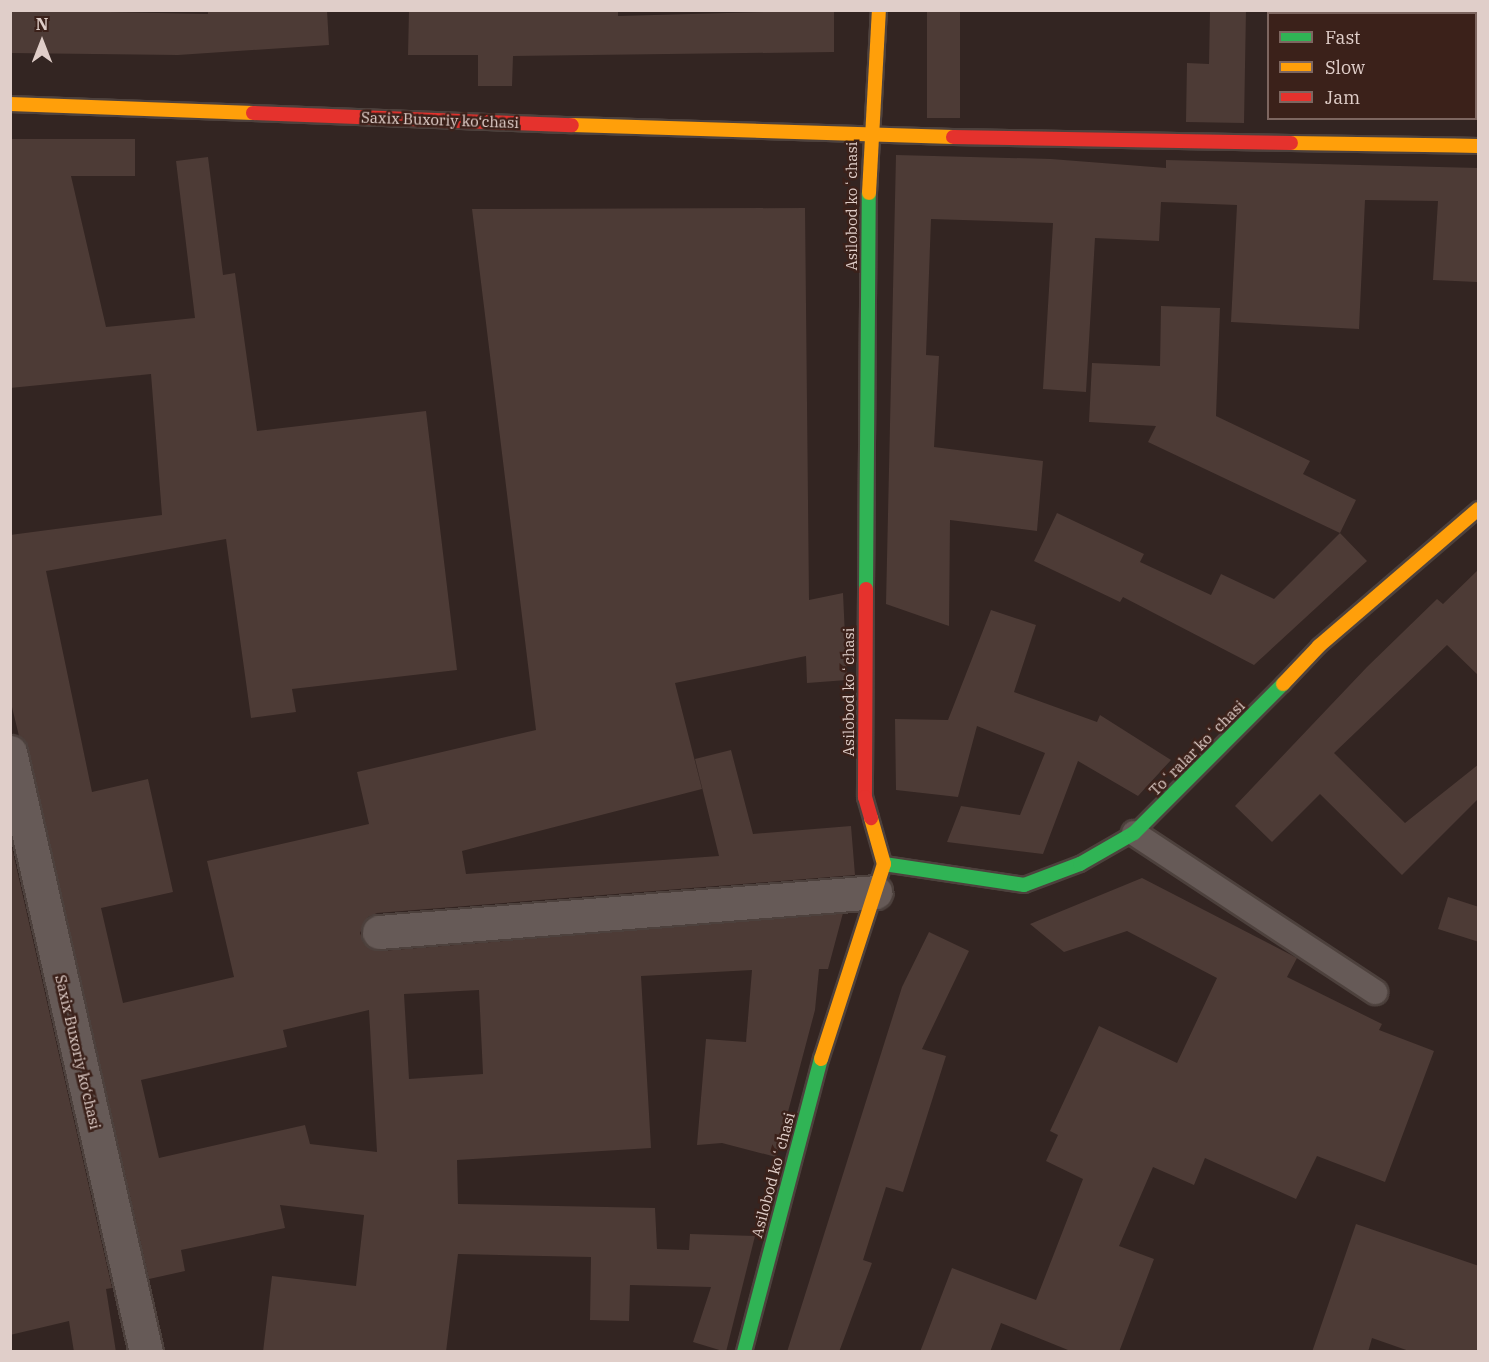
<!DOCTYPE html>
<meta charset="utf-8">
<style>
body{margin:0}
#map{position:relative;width:1489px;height:1362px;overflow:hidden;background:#332522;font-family:"IBM Plex Serif",serif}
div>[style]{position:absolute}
.building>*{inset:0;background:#4d3b36;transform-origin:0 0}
.roads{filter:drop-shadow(2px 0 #4d413d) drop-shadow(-2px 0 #4d413d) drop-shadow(0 2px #4d413d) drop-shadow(0 -2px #4d413d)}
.lane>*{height:24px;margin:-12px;padding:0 12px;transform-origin:12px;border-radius:12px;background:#665a57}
.street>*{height:33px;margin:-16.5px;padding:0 16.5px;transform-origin:16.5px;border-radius:16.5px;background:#665a57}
.fast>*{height:14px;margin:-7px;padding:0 7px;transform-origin:7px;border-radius:7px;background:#30b455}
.slow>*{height:14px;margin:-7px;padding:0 7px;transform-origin:7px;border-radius:7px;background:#ff9f0a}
.jam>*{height:14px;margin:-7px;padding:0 7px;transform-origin:7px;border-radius:7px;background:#e5322d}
span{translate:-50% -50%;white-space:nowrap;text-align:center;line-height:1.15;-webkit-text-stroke:5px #3b211a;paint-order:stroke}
.street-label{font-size:15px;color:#e0cec9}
.frame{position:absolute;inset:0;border:12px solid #e0cec9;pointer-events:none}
.legend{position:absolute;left:1267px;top:12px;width:210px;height:108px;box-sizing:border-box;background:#3b211a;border:2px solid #7d6660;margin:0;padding:8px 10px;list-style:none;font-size:18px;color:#e0cec9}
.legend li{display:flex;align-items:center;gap:12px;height:30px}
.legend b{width:30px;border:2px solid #7d6660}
.north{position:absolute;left:12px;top:12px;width:60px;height:60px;-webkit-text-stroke:4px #3b211a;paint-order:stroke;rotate:0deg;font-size:16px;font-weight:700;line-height:24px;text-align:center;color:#e0cec9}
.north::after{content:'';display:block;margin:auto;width:21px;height:27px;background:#e0cec9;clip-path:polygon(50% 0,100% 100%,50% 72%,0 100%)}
</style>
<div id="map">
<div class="building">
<div style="clip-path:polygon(10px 10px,208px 14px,208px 10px,327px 10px,329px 45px,178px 55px,10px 53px)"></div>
<div style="clip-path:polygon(409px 10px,618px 10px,618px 16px,834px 10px,834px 52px,513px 56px,512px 86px,478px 86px,478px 55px,408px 55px)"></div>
<div style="left:927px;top:10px;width:33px;height:108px"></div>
<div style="clip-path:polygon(1210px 10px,1246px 10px,1244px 123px,1186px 122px,1187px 63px,1209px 64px)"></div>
<div style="clip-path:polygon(evenodd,10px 139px,135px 139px,135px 176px,71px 176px,106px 327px,195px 318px,176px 161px,208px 157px,223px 275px,235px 273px,257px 431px,426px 411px,457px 670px,292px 689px,296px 712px,251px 718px,226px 539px,46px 571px,92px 792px,148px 779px,173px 892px,101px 908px,123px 1003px,234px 977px,207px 861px,369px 824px,357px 772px,536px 730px,472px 209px,805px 208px,809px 600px,843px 593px,847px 680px,807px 683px,806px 656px,675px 683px,702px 789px,462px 851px,466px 874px,719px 856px,695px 759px,731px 750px,753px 834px,851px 826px,855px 875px,377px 913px,368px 917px,360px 933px,364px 943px,381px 951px,843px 913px,828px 969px,819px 969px,815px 1010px,776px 1157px,722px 1143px,697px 1145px,706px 1039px,746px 1042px,752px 970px,641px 976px,651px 1148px,457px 1160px,458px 1204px,655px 1208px,657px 1249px,689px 1250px,690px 1234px,755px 1236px,726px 1352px,693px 1342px,711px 1287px,630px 1285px,629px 1321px,590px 1320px,591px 1257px,458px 1254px,446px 1352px,263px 1352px,272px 1276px,356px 1286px,364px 1215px,280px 1205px,285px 1228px,181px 1250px,185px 1271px,149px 1279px,28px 748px,19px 736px,10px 699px,10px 535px,162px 515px,151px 374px,10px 388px,10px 139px,479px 990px,483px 1074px,409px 1079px,404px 994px,479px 990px,10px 139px,369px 1010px,377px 1152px,310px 1144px,305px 1125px,159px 1158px,141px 1080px,287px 1047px,283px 1030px,369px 1010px)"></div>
<div style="clip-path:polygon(896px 155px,1051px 159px,1166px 168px,1166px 160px,1479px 168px,1477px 282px,1433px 280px,1438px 201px,1365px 200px,1359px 329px,1231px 322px,1237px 205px,1161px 202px,1159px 241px,1095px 238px,1086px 392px,1043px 389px,1053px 223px,931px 219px,926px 355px,939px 356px,934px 447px,1043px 461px,1037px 531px,950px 520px,949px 626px,886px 604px)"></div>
<div style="clip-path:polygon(1161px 306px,1220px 308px,1216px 416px,1310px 461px,1303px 474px,1356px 500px,1340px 533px,1148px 442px,1156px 426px,1089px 422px,1092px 363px,1160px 366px)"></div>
<div style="clip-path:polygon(1057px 513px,1144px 554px,1140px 562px,1211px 595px,1221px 574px,1274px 599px,1340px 533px,1367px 561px,1254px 665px,1123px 597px,1120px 602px,1034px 561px)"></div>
<div style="clip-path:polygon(1479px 569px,1479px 676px,1447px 645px,1334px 753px,1405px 823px,1479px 764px,1479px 798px,1402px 875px,1320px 794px,1272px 842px,1235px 806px,1367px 667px,1437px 599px,1443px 604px)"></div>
<div style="clip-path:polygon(991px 610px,1036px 625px,1014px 692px,1097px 722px,1100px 715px,1171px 760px,1138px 796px,1078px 761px,1043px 854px,947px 842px,961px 806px,1020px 815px,1045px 753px,977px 726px,958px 797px,896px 790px,895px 719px,948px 720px)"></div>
<div style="clip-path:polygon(10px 839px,112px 1288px,106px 1289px,116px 1352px,74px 1352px,69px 1321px,10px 1335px)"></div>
<div style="clip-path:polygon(1142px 878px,1297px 958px,1287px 977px,1382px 1024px,1379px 1030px,1434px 1051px,1385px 1182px,1317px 1156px,1296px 1199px,1205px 1158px,1194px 1185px,1153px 1167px,1119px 1246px,1154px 1259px,1119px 1352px,1073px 1352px,1001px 1323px,990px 1352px,920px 1352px,952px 1268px,1036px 1300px,1083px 1179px,1046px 1161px,1058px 1135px,1050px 1131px,1099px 1026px,1177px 1063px,1217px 978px,1127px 931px,1064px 952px,1030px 924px)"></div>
<div style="clip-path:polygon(1448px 897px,1479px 907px,1479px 942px,1438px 929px)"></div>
<div style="clip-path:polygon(929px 932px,969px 951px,922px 1049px,946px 1056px,903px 1192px,886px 1187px,863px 1260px,872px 1263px,839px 1352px,787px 1352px,902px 987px)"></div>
<div style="clip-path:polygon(1356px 1224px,1479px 1266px,1479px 1352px,1412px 1352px,1372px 1338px,1368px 1352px,1312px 1352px)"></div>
</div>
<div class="roads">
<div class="lane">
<div style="left:1134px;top:833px;width:289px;rotate:33.4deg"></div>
</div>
<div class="street">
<div style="left:10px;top:752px;width:615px;rotate:77.23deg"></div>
<div style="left:379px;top:932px;width:498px;rotate:-4.6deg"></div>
</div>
<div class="fast">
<div style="left:866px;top:589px;width:396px;rotate:-89.6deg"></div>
<div style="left:884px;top:864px;width:142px;rotate:8.5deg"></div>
<div style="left:1024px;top:885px;width:60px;rotate:-20.6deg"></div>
<div style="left:1080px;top:864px;width:62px;rotate:-29.9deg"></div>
<div style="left:1134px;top:833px;width:211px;rotate:-45deg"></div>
<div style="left:744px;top:1352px;width:303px;rotate:-75.3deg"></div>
</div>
<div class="slow">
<div style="left:10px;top:104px;width:243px;rotate:2.1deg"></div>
<div style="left:572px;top:125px;width:381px;rotate:1.8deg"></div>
<div style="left:1291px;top:143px;width:187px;rotate:0.9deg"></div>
<div style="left:869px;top:193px;width:183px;rotate:-86.9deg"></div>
<div style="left:1283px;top:684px;width:52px;rotate:-46.5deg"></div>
<div style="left:1319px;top:646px;width:210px;rotate:-40.7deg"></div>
<div style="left:821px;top:1059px;width:205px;rotate:-72.1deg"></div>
<div style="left:884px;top:864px;width:48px;rotate:-105.8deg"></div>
</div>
<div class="jam">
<div style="left:253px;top:113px;width:319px;rotate:2.2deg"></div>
<div style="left:953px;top:137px;width:338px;rotate:1deg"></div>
<div style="left:866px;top:589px;width:208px;rotate:90.3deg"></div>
<div style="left:865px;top:797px;width:22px;rotate:74deg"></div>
</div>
</div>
<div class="street-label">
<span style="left:440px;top:120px;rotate:2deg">Saxix Buxoriy ko‘chasi</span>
<span style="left:852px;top:206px;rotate:-90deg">Asilobod koʻchasi</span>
<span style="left:849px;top:692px;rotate:-90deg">Asilobod koʻchasi</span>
<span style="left:1197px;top:748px;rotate:-45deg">Toʻralar koʻchasi</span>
<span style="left:78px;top:1052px;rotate:77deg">Saxix Buxoriy ko‘chasi</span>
<span style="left:773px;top:1175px;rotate:-75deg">Asilobod koʻchasi</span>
</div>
<div class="frame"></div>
<ul class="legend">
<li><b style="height:8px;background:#30b455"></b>Fast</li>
<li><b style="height:8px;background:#ff9f0a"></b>Slow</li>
<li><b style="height:8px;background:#e5322d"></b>Jam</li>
</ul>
<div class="north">N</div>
</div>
